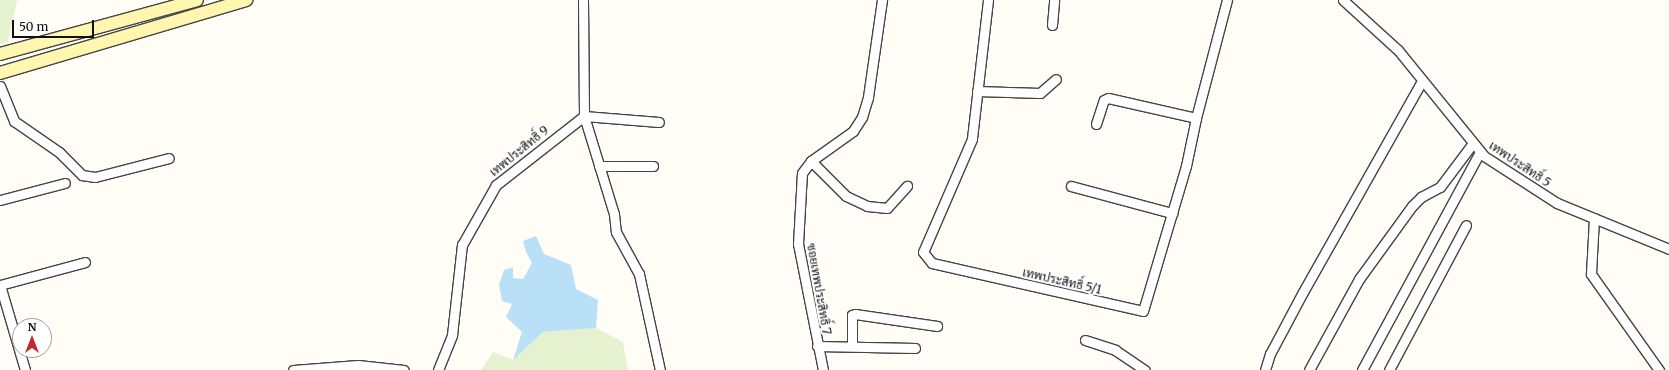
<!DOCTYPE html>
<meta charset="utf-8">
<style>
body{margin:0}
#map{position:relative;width:1669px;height:370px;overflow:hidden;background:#fffdf5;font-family:Merriweather,Sarabun,serif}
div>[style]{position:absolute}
.pitch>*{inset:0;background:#e6f2cf}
.water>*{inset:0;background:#b9e0f7}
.roads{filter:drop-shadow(1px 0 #444) drop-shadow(-1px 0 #444) drop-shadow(0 1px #444) drop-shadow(0 -1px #444)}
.minor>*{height:9px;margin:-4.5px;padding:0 4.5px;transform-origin:4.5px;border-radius:4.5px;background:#fff}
.secondary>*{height:12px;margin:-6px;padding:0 6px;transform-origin:6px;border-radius:6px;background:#fff6b0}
span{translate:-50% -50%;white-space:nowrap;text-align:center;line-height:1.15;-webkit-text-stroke:4px #fff;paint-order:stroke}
.street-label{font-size:12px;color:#111}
.north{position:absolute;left:12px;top:318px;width:40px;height:40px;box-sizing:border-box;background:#fff;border:1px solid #a0a0a0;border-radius:50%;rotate:0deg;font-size:11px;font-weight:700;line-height:16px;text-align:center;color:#111}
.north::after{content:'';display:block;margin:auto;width:14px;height:18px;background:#c4262e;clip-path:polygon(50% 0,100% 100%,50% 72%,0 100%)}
.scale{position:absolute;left:12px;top:20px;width:82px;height:18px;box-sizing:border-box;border:2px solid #111;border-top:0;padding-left:5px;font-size:12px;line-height:14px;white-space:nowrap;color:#111;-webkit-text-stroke:3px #fff;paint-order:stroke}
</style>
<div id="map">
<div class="pitch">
<div style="clip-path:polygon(0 0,17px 0,8px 42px,0 44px)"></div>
<div style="clip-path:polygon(596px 328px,623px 342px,628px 370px,481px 370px,493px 352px,513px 360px,543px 332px)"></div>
</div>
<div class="water">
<div style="clip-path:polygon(536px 236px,544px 254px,571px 265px,576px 289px,598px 300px,596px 328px,543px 332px,513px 360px,522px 332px,506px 317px,512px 304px,502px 301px,499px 285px,504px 270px,513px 267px,513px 278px,523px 279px,532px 263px,526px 252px,523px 241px)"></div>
</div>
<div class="roads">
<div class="minor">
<div style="left:583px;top:0;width:116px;rotate:89.5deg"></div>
<div style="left:584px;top:116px;width:102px;rotate:73deg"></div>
<div style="left:614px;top:214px;width:18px;rotate:84deg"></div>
<div style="left:616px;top:232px;width:48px;rotate:61.3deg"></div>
<div style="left:639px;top:274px;width:98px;rotate:77.7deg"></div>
<div style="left:988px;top:0;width:140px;rotate:96.6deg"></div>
<div style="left:972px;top:139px;width:123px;rotate:113.4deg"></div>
<div style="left:923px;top:252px;width:14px;rotate:51deg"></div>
<div style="left:932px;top:263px;width:216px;rotate:12.8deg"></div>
<div style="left:1143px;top:311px;width:151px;rotate:-73.5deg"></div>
<div style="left:1186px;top:166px;width:49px;rotate:-78.2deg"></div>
<div style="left:1196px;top:118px;width:122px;rotate:-75.3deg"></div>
<div style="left:1343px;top:0;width:74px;rotate:42.3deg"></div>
<div style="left:1398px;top:50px;width:136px;rotate:50.9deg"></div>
<div style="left:1484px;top:156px;width:87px;rotate:32.8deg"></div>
<div style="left:1557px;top:203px;width:121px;rotate:22.3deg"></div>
<div style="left:1052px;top:25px;width:25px;rotate:-85deg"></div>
<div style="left:0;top:86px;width:38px;rotate:68deg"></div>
<div style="left:14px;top:121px;width:55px;rotate:34.6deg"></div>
<div style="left:59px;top:152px;width:33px;rotate:45deg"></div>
<div style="left:82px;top:175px;width:13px;rotate:9deg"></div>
<div style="left:95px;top:177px;width:76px;rotate:-14.4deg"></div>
<div style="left:977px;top:91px;width:63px;rotate:1.8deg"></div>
<div style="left:1040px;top:93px;width:21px;rotate:-41deg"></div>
<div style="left:584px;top:116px;width:75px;rotate:4.6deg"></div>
<div style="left:1096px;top:124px;width:25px;rotate:-72deg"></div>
<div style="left:1104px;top:100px;width:4px;rotate:-27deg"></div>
<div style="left:1108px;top:98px;width:90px;rotate:12.8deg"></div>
<div style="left:811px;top:161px;width:49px;rotate:45deg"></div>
<div style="left:846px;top:196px;width:23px;rotate:25deg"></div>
<div style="left:867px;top:206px;width:20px;rotate:6deg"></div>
<div style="left:887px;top:208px;width:30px;rotate:-48deg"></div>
<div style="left:599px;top:166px;width:54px"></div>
<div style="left:1071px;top:186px;width:105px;rotate:15deg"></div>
<div style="left:0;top:200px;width:67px;rotate:-14.7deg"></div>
<div style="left:1594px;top:218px;width:56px;rotate:93.1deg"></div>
<div style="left:1591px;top:274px;width:118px;rotate:54.7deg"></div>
<div style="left:0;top:285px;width:89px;rotate:73.6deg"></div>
<div style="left:0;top:285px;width:88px;rotate:-15.1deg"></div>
<div style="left:1085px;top:340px;width:32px;rotate:18deg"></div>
<div style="left:1115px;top:350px;width:36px;rotate:34deg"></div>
<div style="left:817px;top:346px;width:98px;rotate:1.2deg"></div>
<div style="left:852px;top:346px;width:31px;rotate:-90deg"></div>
<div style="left:852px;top:315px;width:3px;rotate:-18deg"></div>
<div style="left:855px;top:314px;width:83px;rotate:8.3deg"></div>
<div style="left:293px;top:370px;width:65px;rotate:-4.4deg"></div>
<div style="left:358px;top:365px;width:46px;rotate:6.2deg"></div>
<div style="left:438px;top:370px;width:38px;rotate:-68deg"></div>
<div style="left:452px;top:335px;width:91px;rotate:-83.7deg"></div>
<div style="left:462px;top:245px;width:69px;rotate:-60.5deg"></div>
<div style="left:496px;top:185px;width:112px;rotate:-38.1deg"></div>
<div style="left:823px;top:370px;width:128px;rotate:-101.2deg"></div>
<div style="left:798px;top:244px;width:71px;rotate:-86.8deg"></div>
<div style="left:802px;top:173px;width:15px;rotate:-53deg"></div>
<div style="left:811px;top:161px;width:52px;rotate:-35.5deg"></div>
<div style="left:853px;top:131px;width:17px;rotate:-57deg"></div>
<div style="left:862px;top:117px;width:21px;rotate:-73deg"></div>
<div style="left:868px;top:97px;width:98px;rotate:-81.8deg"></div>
<div style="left:1265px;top:370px;width:17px;rotate:-73deg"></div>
<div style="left:1270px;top:354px;width:70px;rotate:-62deg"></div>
<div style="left:1303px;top:292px;width:242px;rotate:-60.6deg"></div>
<div style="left:1309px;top:370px;width:104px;rotate:-61.2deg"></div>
<div style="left:1359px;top:279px;width:90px;rotate:-54deg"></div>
<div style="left:1412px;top:206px;width:13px;rotate:-45deg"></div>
<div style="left:1421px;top:197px;width:21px;rotate:-28deg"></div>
<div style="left:1440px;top:187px;width:55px;rotate:-53.1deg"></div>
<div style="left:1362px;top:370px;width:248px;rotate:-61.6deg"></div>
<div style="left:1389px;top:370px;width:164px;rotate:-62deg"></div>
</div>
<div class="secondary">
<div style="left:0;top:54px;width:204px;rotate:-15.3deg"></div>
<div style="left:0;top:73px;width:257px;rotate:-16.5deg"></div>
</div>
</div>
<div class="street-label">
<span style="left:519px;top:151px;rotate:-39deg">เทพประสิทธิ์ 9</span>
<span style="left:1520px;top:164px;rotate:34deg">เทพประสิทธิ์ 5</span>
<span style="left:1062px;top:281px;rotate:13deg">เทพประสิทธิ์ 5/1</span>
<span style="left:819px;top:289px;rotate:80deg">ซอยเทพประสิทธิ์ 7</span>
</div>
<div class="north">N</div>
<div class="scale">50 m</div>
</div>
